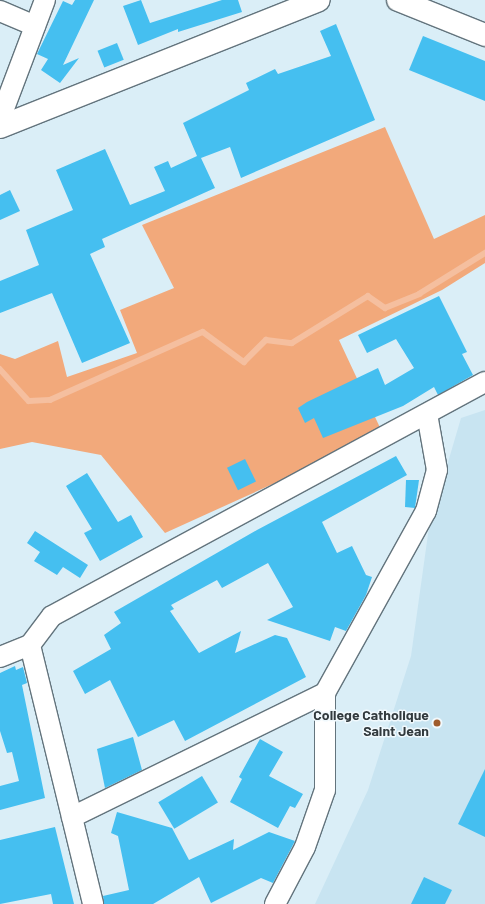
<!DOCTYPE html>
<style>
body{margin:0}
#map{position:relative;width:485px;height:904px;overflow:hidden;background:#daeef7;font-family:Barlow,sans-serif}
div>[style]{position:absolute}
.built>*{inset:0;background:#c8e4f1}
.green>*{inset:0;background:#f2a97b}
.stream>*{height:5.5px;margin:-2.75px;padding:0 2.75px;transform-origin:2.75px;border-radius:2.75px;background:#f5bf9f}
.building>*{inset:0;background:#45bff0;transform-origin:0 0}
.roads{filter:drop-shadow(1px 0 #63747d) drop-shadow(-1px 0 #63747d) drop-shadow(0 1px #63747d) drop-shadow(0 -1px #63747d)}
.street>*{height:20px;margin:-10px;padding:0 10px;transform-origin:10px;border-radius:10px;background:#fff}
.secondary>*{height:22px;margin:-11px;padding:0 11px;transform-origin:11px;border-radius:11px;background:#fff}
.dots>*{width:11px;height:11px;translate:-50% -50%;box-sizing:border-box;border:2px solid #f1f9fd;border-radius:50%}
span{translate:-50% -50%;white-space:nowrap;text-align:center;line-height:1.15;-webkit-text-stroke:3px #f1f9fd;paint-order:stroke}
.poi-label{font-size:14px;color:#323a3e;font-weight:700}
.right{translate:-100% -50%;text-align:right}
</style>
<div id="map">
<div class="built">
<div style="clip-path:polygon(485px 410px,485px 904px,315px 904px,368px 790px,411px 656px,429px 527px,461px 418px)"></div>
</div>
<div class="green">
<div style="clip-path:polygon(385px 127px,434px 239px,485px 215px,485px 263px,442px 290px,339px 340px,383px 434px,165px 533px,101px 455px,32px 442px,0 449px,0 354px,15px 359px,58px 341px,67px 377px,137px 353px,120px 310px,174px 288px,142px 225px)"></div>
</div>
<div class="stream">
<div style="left:0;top:369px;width:43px;rotate:47.8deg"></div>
<div style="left:29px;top:401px;width:21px;rotate:-3deg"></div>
<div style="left:50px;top:400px;width:167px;rotate:-24deg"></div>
<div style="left:203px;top:332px;width:51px;rotate:36.2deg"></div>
<div style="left:244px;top:362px;width:31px;rotate:-45deg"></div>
<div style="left:266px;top:340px;width:26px;rotate:7deg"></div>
<div style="left:292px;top:343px;width:89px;rotate:-31.7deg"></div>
<div style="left:368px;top:296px;width:21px;rotate:35deg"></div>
<div style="left:385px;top:308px;width:37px;rotate:-22deg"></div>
<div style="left:419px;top:294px;width:78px;rotate:-31.8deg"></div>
</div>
<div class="building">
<div style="clip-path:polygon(75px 0,94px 0,63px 65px,79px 58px,60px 83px,41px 70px,48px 59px,37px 54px,63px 1px,72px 5px)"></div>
<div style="clip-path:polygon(141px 0,150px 23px,222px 0,238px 0,242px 12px,178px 32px,178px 29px,138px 45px,123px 6px)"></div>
<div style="clip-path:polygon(336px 24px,375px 120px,241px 178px,230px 147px,201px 158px,215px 188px,102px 239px,105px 247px,90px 254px,130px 343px,82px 363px,52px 293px,0 313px,0 281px,39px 265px,26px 230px,73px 210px,56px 170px,105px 149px,130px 205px,165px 191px,154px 167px,168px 161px,171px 168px,197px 156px,183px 123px,249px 90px,246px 83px,275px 69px,278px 74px,331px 56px,320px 31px)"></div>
<div style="clip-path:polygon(423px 36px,485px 61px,485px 101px,409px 70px)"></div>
<div style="left:117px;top:43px;width:18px;height:21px;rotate:68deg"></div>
<div style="clip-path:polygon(10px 190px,20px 211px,0 220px,0 195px)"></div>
<div style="clip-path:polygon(439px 296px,467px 352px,462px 354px,473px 375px,438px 395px,434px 387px,403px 406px,323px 438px,314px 418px,305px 423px,298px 408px,307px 402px,378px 368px,385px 385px,414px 368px,396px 339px,367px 353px,358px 335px)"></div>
<div style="clip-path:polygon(396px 456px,407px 475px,322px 522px,337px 553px,352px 546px,366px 575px,372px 577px,366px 595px,346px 631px,335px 627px,330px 641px,267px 620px,293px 607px,268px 563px,222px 588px,217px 580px,171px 605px,174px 609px,170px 611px,199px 653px,241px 631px,235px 653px,275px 635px,287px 638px,306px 677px,185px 741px,174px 720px,138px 737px,110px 680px,85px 694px,73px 671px,111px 649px,104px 635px,121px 623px,114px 612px,257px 530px)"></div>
<div style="left:245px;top:459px;width:25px;height:20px;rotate:64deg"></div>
<div style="clip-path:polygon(87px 473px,118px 522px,131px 515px,143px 537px,100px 561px,84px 533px,92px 529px,66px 486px)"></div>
<div style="clip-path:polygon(406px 480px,419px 480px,415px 508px,405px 507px)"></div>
<div style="clip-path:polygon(35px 531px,88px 565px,80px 578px,63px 567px,57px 575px,34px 561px,40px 552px,27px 543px)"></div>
<div style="clip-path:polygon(15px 666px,16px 670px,23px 667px,27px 683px,22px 685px,45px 798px,0 810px,0 786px,19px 781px,12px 752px,7px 753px,0 731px,0 673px)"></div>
<div style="clip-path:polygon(133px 737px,142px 770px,105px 788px,97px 749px)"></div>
<div style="clip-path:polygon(260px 739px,283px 752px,269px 776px,303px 794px,295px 808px,290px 806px,278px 828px,230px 802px,242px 779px,239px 777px)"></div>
<div style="clip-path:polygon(485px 769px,485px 837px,458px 824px)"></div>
<div style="left:202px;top:776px;width:31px;height:51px;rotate:59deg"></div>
<div style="clip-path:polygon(117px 812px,172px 828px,189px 860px,234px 839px,233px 850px,269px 832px,295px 841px,273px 883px,261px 878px,211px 903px,199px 877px,153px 904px,104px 904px,103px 896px,129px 890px,118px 836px,111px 833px)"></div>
<div style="clip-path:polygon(55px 827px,74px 904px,53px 904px,51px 894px,0 904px,0 840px)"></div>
<div style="clip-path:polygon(424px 877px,452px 890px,445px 904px,411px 904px)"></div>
</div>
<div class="roads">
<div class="street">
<div style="left:0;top:11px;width:38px;rotate:23deg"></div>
<div style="left:0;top:119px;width:127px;rotate:-69.3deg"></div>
<div style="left:30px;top:645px;width:267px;rotate:76.3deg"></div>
<div style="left:0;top:657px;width:32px;rotate:-22deg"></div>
<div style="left:30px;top:645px;width:36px;rotate:-53deg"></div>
<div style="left:52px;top:616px;width:492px;rotate:-28.4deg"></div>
<div style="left:72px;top:817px;width:282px;rotate:-26.1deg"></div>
<div style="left:275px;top:904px;width:64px;rotate:-62.2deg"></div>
<div style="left:305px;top:847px;width:60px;rotate:-70.7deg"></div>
<div style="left:325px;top:790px;width:97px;rotate:-90deg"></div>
<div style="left:325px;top:693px;width:208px;rotate:-61deg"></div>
<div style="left:426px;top:511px;width:42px;rotate:-75deg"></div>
<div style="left:437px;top:470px;width:57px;rotate:-100.1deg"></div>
</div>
<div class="secondary">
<div style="left:398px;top:0;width:94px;rotate:21.9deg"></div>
<div style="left:0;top:127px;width:343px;rotate:-21.7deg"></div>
</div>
</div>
<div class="dots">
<div style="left:437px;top:723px;background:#9f5c2d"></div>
</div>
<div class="poi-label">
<span class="right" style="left:429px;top:723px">College Catholique<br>Saint Jean</span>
</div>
</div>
